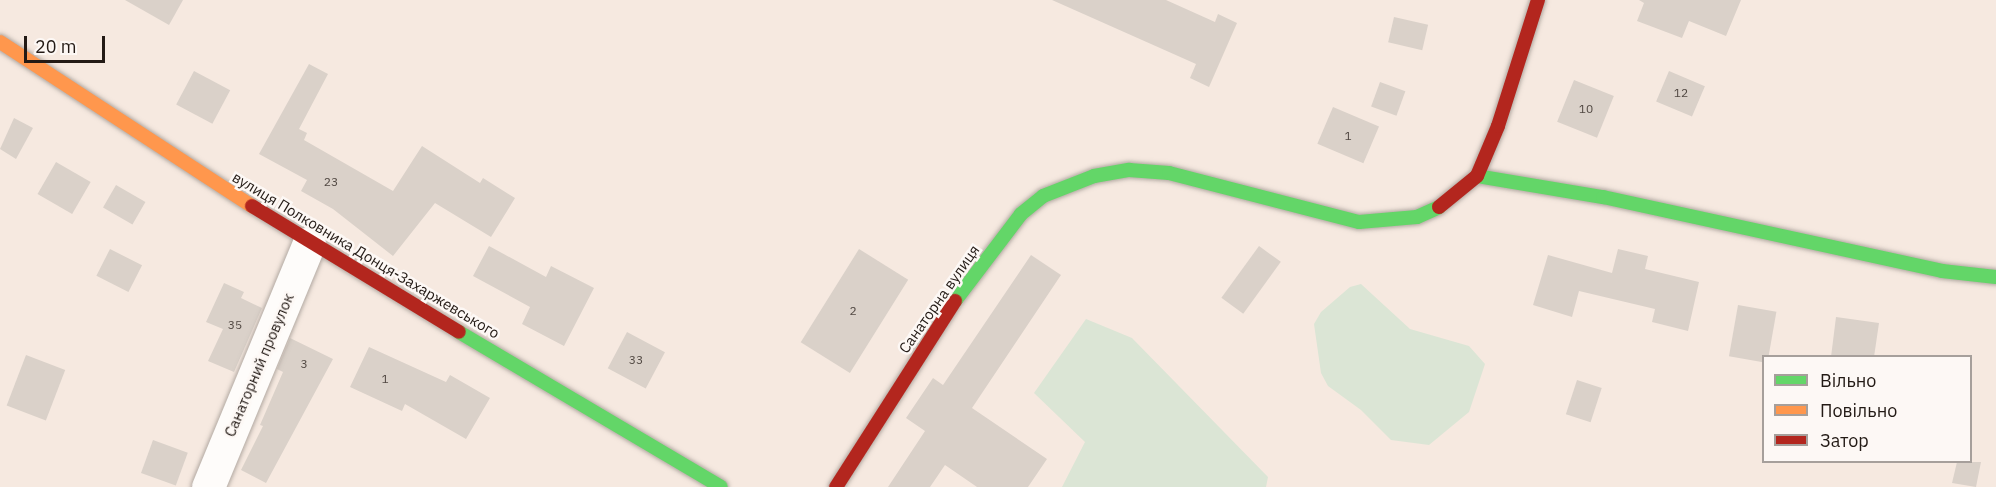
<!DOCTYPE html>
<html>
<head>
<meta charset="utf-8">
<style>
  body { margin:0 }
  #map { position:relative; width:1996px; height:487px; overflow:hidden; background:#f6e9e0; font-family:"IBM Plex Sans",sans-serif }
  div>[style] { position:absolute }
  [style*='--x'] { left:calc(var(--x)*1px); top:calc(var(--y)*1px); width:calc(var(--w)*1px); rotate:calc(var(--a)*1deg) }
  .green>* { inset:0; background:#dbe5d5 }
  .building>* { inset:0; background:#dad1c9; transform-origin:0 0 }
  .roads { filter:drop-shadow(0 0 2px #b2a9a2) drop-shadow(0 0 2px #b2a9a2) }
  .street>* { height:33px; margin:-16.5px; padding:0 16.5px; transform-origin:16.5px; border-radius:16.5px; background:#fefcfa }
  .fast>* { height:14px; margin:-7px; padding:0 7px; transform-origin:7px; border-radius:7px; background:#63d668 }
  .slow>* { height:14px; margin:-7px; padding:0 7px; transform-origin:7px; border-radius:7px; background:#ff974d }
  .jam>* { height:14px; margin:-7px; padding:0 7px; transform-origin:7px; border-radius:7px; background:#b3261e }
  span { translate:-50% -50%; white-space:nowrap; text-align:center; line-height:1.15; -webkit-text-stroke:5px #fdf8f5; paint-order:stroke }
  .number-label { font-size:12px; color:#514842 }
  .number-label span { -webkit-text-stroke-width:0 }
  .street-label { font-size:15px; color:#231a15 }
  .legend { position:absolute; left:1762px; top:355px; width:210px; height:108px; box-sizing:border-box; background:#fdf8f5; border:2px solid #a69f9b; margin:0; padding:8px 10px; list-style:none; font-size:18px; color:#231a15 }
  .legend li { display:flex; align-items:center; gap:12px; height:30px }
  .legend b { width:30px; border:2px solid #a69f9b }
  .scale { position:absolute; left:24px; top:36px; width:81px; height:27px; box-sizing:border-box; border:3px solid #231a15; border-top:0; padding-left:8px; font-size:18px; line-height:21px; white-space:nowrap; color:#231a15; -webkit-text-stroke:4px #fdf8f5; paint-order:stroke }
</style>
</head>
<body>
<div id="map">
  <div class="green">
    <i style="clip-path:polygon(1361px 284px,1410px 329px,1469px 346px,1485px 364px,1469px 412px,1429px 445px,1391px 440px,1361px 410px,1328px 386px,1321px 373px,1314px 324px,1321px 312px,1350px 287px)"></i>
    <i style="clip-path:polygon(1086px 319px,1132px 338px,1268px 477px,1266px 487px,1062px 487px,1085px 442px,1034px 393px)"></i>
  </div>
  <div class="building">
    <i style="clip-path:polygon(125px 0,183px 0,169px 25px)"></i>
    <i style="clip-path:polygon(1052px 0,1166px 0,1215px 22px,1218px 14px,1237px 23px,1209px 87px,1190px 78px,1196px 64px)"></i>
    <i style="clip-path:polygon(1639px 0,1741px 0,1726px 36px,1689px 21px,1682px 38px,1637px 21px,1644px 3px)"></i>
    <i style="left:1394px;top:17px;width:35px;height:26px;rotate:13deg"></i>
    <i style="clip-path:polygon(309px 64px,328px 74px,299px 129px,307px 133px,304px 140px,393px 191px,422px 146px,480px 183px,483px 178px,515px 198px,491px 237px,435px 203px,393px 256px,333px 209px,301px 191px,307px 180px,259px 154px)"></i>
    <i style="left:194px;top:71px;width:41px;height:38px;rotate:28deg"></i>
    <i style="left:1669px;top:71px;width:39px;height:33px;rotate:23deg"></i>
    <i style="left:1574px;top:80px;width:43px;height:45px;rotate:22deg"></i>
    <i style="left:1380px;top:82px;width:27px;height:26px;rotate:20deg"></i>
    <i style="left:1333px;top:107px;width:50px;height:40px;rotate:23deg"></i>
    <i style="clip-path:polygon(14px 118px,33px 128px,16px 159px,0 149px)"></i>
    <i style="left:56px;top:162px;width:40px;height:37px;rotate:30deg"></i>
    <i style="left:116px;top:185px;width:34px;height:26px;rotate:30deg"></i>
    <i style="clip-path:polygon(489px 246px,546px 277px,551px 266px,594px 288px,564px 346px,522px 324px,530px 307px,473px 276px)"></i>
    <i style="left:1259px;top:246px;width:27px;height:64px;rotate:36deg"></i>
    <i style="left:110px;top:249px;width:36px;height:30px;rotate:27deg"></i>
    <i style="left:859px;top:249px;width:58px;height:110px;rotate:32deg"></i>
    <i style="clip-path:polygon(1618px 249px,1648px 256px,1645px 269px,1699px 282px,1688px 331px,1652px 322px,1655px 309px,1579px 291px,1572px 317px,1533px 305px,1548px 255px,1612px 273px)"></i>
    <i style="clip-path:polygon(1031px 255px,1061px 275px,972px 408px,1047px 459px,1028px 487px,977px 487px,945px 465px,930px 487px,888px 487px,925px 431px,906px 418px,933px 378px,943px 385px)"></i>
    <i style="clip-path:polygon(224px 283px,244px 292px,241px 298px,262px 308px,234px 372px,208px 361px,223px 329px,206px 322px)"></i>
    <i style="left:1738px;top:305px;width:39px;height:52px;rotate:10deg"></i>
    <i style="clip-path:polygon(1836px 317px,1879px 323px,1874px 357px,1831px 357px)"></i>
    <i style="left:627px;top:332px;width:43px;height:41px;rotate:28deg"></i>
    <i style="clip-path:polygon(290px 338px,333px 359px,266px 483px,241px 470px,263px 426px,260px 425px,283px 372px,277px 369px)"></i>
    <i style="clip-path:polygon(369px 347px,446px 382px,450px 375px,490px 398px,466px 439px,405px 404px,402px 411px,350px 387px)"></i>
    <i style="left:26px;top:355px;width:42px;height:54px;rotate:21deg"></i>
    <i style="left:1577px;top:380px;width:26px;height:36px;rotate:18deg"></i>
    <i style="left:153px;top:440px;width:37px;height:35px;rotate:20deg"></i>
    <i style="clip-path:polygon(1957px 462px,1981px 462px,1976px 487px,1952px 483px)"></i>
  </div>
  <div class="roads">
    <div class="street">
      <i style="--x:208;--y:487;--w:264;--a:-67.5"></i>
    </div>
    <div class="fast">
      <i style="--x:1477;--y:176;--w:128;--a:9.5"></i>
      <i style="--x:1603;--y:197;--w:347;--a:12.3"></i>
      <i style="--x:1942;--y:271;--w:54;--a:6.3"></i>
      <i style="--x:955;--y:301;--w:109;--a:-52.8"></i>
      <i style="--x:1021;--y:214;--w:28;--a:-39"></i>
      <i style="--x:1043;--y:196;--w:55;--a:-21.4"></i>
      <i style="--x:1094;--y:176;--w:36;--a:-10"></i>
      <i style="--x:1129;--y:170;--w:40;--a:4.3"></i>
      <i style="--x:1169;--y:173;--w:196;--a:14.5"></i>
      <i style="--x:1359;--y:222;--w:58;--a:-4.9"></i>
      <i style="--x:1417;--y:217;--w:24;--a:-24"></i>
      <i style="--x:459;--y:332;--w:304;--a:30.6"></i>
    </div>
    <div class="slow">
      <i style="--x:0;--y:42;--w:301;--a:33.1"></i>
    </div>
    <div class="jam">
      <i style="--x:252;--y:206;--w:242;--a:31.3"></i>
      <i style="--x:1439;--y:207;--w:49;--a:-39.2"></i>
      <i style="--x:1477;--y:176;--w:54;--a:-67.2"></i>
      <i style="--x:1498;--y:126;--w:132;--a:-72.4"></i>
      <i style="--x:836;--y:487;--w:221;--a:-57.4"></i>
    </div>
  </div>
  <div class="number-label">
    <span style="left:1681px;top:93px">12</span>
    <span style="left:1586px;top:109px">10</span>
    <span style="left:1348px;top:136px">1</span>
    <span style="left:331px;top:182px">23</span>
    <span style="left:853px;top:311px">2</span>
    <span style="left:235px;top:325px">35</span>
    <span style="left:636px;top:360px">33</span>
    <span style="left:304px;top:364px">3</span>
    <span style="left:385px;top:379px">1</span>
  </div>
  <div class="street-label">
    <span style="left:366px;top:255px;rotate:31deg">вулиця Полковника Донця-Захаржевського</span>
    <span style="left:939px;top:299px;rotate:-55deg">Санаторна вулиця</span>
    <span style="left:259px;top:365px;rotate:-67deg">Санаторний провулок</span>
  </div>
  <ul class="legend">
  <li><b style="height:8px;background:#63d668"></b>Вільно</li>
  <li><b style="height:8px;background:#ff974d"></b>Повільно</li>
  <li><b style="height:8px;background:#b3261e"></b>Затор</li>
  </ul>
  <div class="scale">20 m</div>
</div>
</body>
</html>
